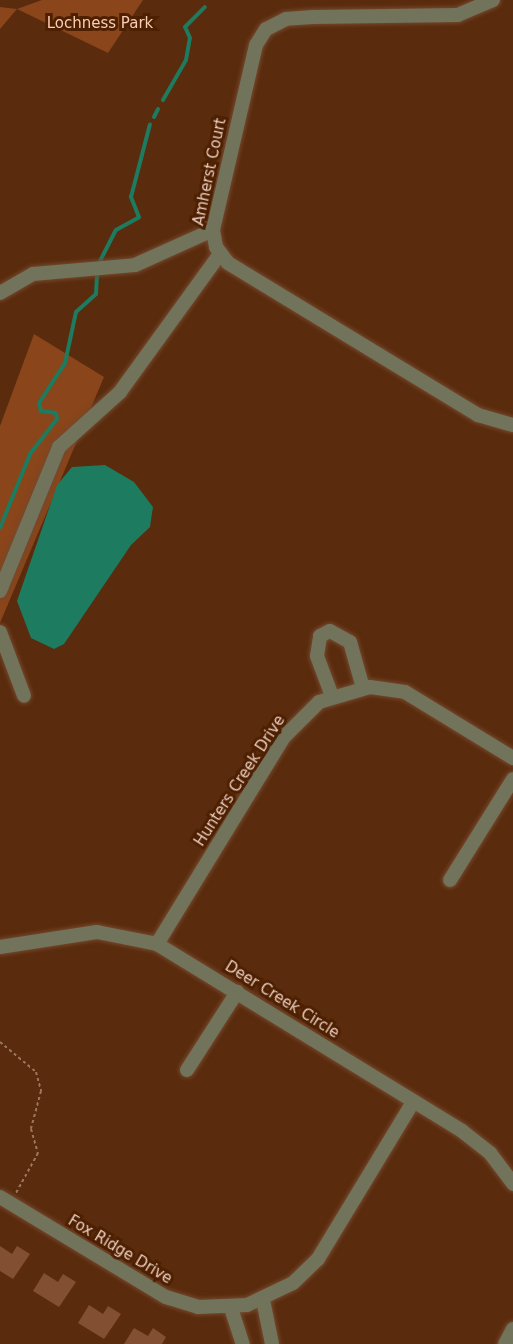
<!DOCTYPE html>
<html>
<head>
<meta charset="utf-8">
<style>
  body { margin:0 }
  #map { position:relative; width:513px; height:1344px; overflow:hidden; background:#5a2b0d; font-family:"DejaVu Sans",sans-serif }
  div>[style] { position:absolute }
  [style*='--x'] { left:calc(var(--x)*1px); top:calc(var(--y)*1px); width:calc(var(--w)*1px); rotate:calc(var(--a)*1deg) }
  .green>* { inset:0; background:#8a451a }
  .water>* { inset:0; background:#1d7b60 }
  .stream>* { height:4px; margin:-2px; padding:0 2px; transform-origin:2px; border-radius:2px; background:#1d7b60 }
  .building>* { inset:0; background:#824f33 }
  .path>* { height:2px; margin-top:-1px; transform-origin:0; background:repeating-linear-gradient(90deg,#9d765f 0 3px,transparent 0 6px) }
  .roads { filter:drop-shadow(0 0 2px #74482d) drop-shadow(0 0 2px #74482d) }
  .minor>* { height:14px; margin:-7px; padding:0 7px; transform-origin:7px; border-radius:7px; background:#72735b }
  span { translate:-50% -50%; white-space:nowrap; text-align:center; line-height:1.15; -webkit-text-stroke:6px #4e2002; paint-order:stroke }
  .park-label { font-size:15px; color:#facdb6 }
  .street-label { font-size:15px; color:#eccebf }
</style>
</head>
<body>
<div id="map">
  <div class="green">
    <i style="clip-path:polygon(42px 0,143px 0,108px 53px,17px 9px,0 29px,0 7px,17px 9px)"></i>
    <i style="clip-path:polygon(34px 334px,104px 377px,0 623px,0 426px)"></i>
  </div>
  <div class="water">
    <i style="clip-path:polygon(105px 465px,134px 482px,153px 507px,150px 527px,131px 545px,64px 644px,54px 649px,31px 638px,17px 601px,57px 485px,72px 467px)"></i>
  </div>
  <div class="stream">
    <i style="--x:163;--y:100;--w:46;--a:-60.1"></i>
    <i style="--x:186;--y:60;--w:22;--a:-80"></i>
    <i style="--x:190;--y:38;--w:12;--a:-114"></i>
    <i style="--x:185;--y:27;--w:28;--a:-45"></i>
    <i style="--x:154;--y:117;--w:9;--a:-63"></i>
    <i style="--x:98;--y:265;--w:39;--a:-63"></i>
    <i style="--x:116;--y:230;--w:26;--a:-29"></i>
    <i style="--x:139;--y:217;--w:22;--a:-112"></i>
    <i style="--x:131;--y:197;--w:75;--a:-75.4"></i>
    <i style="--x:0;--y:528;--w:80;--a:-67.9"></i>
    <i style="--x:30;--y:454;--w:44;--a:-52.4"></i>
    <i style="--x:57;--y:419;--w:6;--a:-99"></i>
    <i style="--x:56;--y:413;--w:15;--a:-172"></i>
    <i style="--x:41;--y:411;--w:8;--a:-104"></i>
    <i style="--x:39;--y:403;--w:48;--a:-57"></i>
    <i style="--x:65;--y:363;--w:52;--a:-77.8"></i>
    <i style="--x:76;--y:312;--w:27;--a:-42"></i>
    <i style="--x:96;--y:294;--w:19;--a:-87"></i>
  </div>
  <div class="building">
    <i style="clip-path:polygon(0 1246px,12px 1254px,17px 1246px,30px 1254px,13px 1279px,0 1271px)"></i>
    <i style="clip-path:polygon(44px 1273px,58px 1282px,63px 1274px,76px 1282px,59px 1307px,33px 1291px)"></i>
    <i style="clip-path:polygon(89px 1305px,103px 1314px,108px 1306px,121px 1314px,104px 1339px,78px 1323px)"></i>
    <i style="clip-path:polygon(134px 1328px,148px 1336px,153px 1328px,166px 1337px,162px 1344px,124px 1344px)"></i>
  </div>
  <div class="path">
    <i style="--x:0;--y:1042;--w:47;--a:39.8"></i>
    <i style="--x:36;--y:1072;--w:20;--a:75"></i>
    <i style="--x:41;--y:1091;--w:39;--a:105"></i>
    <i style="--x:31;--y:1129;--w:25;--a:74"></i>
    <i style="--x:38;--y:1153;--w:46;--a:118.8"></i>
  </div>
  <div class="roads">
    <div class="minor">
      <i style="--x:493;--y:0;--w:38;--a:157"></i>
      <i style="--x:458;--y:15;--w:145;--a:179.2"></i>
      <i style="--x:313;--y:17;--w:27;--a:176"></i>
      <i style="--x:286;--y:19;--w:22;--a:153"></i>
      <i style="--x:266;--y:29;--w:19;--a:122"></i>
      <i style="--x:256;--y:45;--w:190;--a:103.1"></i>
      <i style="--x:213;--y:230;--w:17;--a:80"></i>
      <i style="--x:216;--y:247;--w:20;--a:53"></i>
      <i style="--x:228;--y:263;--w:293;--a:31.3"></i>
      <i style="--x:478;--y:415;--w:36;--a:16"></i>
      <i style="--x:0;--y:293;--w:38;--a:-30"></i>
      <i style="--x:33;--y:274;--w:102;--a:-5"></i>
      <i style="--x:135;--y:265;--w:85;--a:-24.2"></i>
      <i style="--x:0;--y:591;--w:156;--a:-67.7"></i>
      <i style="--x:59;--y:447;--w:82;--a:-42"></i>
      <i style="--x:120;--y:392;--w:170;--a:-54.1"></i>
      <i style="--x:0;--y:632;--w:68;--a:69.4"></i>
      <i style="--x:332;--y:696;--w:43;--a:-110.6"></i>
      <i style="--x:317;--y:656;--w:20;--a:-81"></i>
      <i style="--x:320;--y:636;--w:11;--a:-27"></i>
      <i style="--x:330;--y:631;--w:23;--a:29"></i>
      <i style="--x:350;--y:642;--w:48;--a:74.2"></i>
      <i style="--x:450;--y:880;--w:119;--a:-58"></i>
      <i style="--x:157;--y:944;--w:241;--a:-58.5"></i>
      <i style="--x:283;--y:738;--w:51;--a:-45"></i>
      <i style="--x:319;--y:702;--w:53;--a:-16.4"></i>
      <i style="--x:370;--y:687;--w:35;--a:8"></i>
      <i style="--x:405;--y:692;--w:127;--a:31.4"></i>
      <i style="--x:0;--y:947;--w:98;--a:-8.8"></i>
      <i style="--x:97;--y:932;--w:61;--a:11.3"></i>
      <i style="--x:157;--y:944;--w:358;--a:31.5"></i>
      <i style="--x:462;--y:1131;--w:36;--a:38"></i>
      <i style="--x:490;--y:1153;--w:39;--a:53"></i>
      <i style="--x:187;--y:1070;--w:93;--a:-57.3"></i>
      <i style="--x:0;--y:1197;--w:194;--a:31.1"></i>
      <i style="--x:166;--y:1297;--w:34;--a:17"></i>
      <i style="--x:198;--y:1307;--w:49;--a:-2.3"></i>
      <i style="--x:247;--y:1305;--w:51;--a:-25.6"></i>
      <i style="--x:293;--y:1283;--w:35;--a:-44"></i>
      <i style="--x:318;--y:1259;--w:184;--a:-58.8"></i>
      <i style="--x:263;--y:1300;--w:45;--a:78.4"></i>
      <i style="--x:231;--y:1308;--w:38;--a:72"></i>
      <i style="--x:505;--y:1344;--w:17;--a:-62"></i>
    </div>
  </div>
  <div class="park-label">
    <span style="left:100px;top:24px">Lochness Park</span>
  </div>
  <div class="street-label">
    <span style="left:210px;top:172px;rotate:-78deg">Amherst Court</span>
    <span style="left:240px;top:781px;rotate:-57deg">Hunters Creek Drive</span>
    <span style="left:282px;top:1000px;rotate:32deg">Deer Creek Circle</span>
    <span style="left:120px;top:1250px;rotate:31deg">Fox Ridge Drive</span>
  </div>
</div>
</body>
</html>
